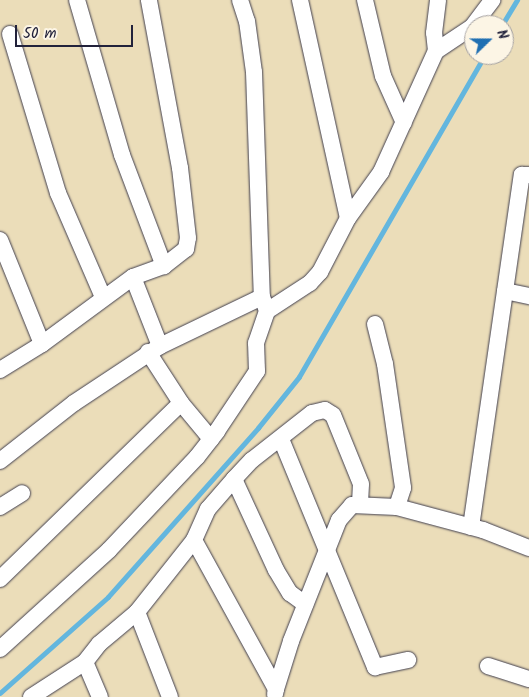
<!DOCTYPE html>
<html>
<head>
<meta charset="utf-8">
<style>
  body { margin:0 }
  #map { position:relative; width:529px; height:697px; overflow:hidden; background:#ebddb9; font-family:Kalam,sans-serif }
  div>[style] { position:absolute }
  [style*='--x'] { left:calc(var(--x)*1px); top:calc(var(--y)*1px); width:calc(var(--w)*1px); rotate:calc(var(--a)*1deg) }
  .stream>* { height:4.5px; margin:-2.25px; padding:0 2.25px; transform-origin:2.25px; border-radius:2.25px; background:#63b6de }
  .roads { filter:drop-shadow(0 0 1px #403e4e) drop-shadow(0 0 1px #403e4e) }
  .street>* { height:16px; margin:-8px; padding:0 8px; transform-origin:8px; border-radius:8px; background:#fff }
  span { translate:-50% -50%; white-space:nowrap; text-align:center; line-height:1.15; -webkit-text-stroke:4px #fcf5e5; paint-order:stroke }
  .north { position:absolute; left:464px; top:15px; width:50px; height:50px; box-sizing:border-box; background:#fcf5e5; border:1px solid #a5a1a1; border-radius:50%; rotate:68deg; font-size:14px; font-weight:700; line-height:20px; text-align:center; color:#22223b }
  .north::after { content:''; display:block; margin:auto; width:18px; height:22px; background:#1f6fb2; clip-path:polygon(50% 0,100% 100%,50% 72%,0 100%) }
  .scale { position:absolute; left:15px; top:25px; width:118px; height:22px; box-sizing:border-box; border:2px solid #22223b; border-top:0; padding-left:6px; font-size:15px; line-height:18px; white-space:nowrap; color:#22223b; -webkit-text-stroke:4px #fcf5e5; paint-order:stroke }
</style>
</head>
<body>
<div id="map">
  <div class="stream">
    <i style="--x:502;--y:25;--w:29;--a:-59"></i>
    <i style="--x:0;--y:693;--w:144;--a:-41.6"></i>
    <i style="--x:108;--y:597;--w:226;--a:-48.4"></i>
    <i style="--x:258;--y:428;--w:65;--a:-51.2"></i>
    <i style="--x:299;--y:377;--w:372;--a:-60"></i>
  </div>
  <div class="roads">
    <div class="street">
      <i style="--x:77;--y:0;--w:161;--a:73.8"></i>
      <i style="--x:122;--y:155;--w:119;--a:69.3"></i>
      <i style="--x:240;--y:0;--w:22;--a:72"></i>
      <i style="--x:247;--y:21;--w:51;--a:82.2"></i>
      <i style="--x:254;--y:72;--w:225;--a:88"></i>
      <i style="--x:262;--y:297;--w:15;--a:70"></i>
      <i style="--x:300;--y:0;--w:223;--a:77.6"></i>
      <i style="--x:365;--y:0;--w:78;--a:76.7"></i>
      <i style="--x:383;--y:76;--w:51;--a:65.9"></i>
      <i style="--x:10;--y:34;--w:166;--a:73.2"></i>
      <i style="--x:58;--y:193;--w:113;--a:66.6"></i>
      <i style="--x:436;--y:51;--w:18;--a:-96"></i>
      <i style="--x:434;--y:33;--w:33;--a:-83"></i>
      <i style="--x:0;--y:240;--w:112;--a:68"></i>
      <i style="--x:505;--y:291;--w:25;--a:12"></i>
      <i style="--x:375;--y:324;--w:41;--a:76"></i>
      <i style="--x:385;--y:364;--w:125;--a:81.7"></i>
      <i style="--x:403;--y:488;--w:20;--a:108"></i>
      <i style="--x:160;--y:346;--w:113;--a:-25.7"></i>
      <i style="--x:148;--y:352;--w:61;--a:57.1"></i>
      <i style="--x:0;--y:370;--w:49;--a:-31.8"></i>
      <i style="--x:42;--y:344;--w:113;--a:-36.4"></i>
      <i style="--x:281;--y:439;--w:247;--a:67.6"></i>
      <i style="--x:375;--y:667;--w:34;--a:-12"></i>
      <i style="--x:0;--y:461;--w:94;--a:-38.1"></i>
      <i style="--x:74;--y:403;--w:103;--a:-33.5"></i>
      <i style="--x:160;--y:346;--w:74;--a:-111.4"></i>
      <i style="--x:133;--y:277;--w:33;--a:-20"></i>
      <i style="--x:164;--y:266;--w:28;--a:-38"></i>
      <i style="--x:186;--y:249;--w:11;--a:-80"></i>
      <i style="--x:188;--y:238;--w:70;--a:-96.5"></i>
      <i style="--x:180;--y:168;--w:171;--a:-100.5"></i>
      <i style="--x:234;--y:479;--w:100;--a:65.2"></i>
      <i style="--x:276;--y:570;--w:27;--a:59"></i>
      <i style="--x:290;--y:593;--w:19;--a:36"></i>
      <i style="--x:0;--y:507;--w:26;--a:-32"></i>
      <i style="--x:471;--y:527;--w:356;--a:-81.8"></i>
      <i style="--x:522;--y:175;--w:7;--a:0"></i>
      <i style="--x:194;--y:540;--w:170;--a:61.2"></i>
      <i style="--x:276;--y:689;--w:5;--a:101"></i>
      <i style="--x:0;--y:579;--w:252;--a:-44.2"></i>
      <i style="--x:181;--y:403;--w:47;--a:50.2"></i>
      <i style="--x:137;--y:612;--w:91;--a:68.8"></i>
      <i style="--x:0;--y:649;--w:147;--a:-42.2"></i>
      <i style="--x:109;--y:550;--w:128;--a:-46.6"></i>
      <i style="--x:197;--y:457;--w:33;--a:-52"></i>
      <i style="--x:217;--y:431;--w:72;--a:-56.3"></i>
      <i style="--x:257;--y:371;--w:28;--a:-92"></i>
      <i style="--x:256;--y:343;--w:34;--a:-71"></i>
      <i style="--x:267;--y:311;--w:51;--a:-33.1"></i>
      <i style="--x:310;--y:283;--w:15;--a:-48"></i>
      <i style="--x:320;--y:272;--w:61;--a:-62.6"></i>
      <i style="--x:348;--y:218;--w:57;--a:-54.3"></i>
      <i style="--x:381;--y:172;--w:133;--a:-65.6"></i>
      <i style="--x:436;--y:51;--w:43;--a:-33.7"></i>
      <i style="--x:472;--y:27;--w:34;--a:-53"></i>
      <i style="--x:85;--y:662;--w:38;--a:67"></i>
      <i style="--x:488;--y:666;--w:43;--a:17.6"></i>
      <i style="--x:276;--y:689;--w:50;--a:-72.6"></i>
      <i style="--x:291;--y:641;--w:130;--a:-68.4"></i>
      <i style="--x:339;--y:520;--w:20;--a:-49"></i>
      <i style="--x:352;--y:505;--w:45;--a:2.5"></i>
      <i style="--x:397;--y:507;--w:89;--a:15"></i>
      <i style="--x:483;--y:530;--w:49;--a:21.4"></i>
      <i style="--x:31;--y:697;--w:64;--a:-32.9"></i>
      <i style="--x:85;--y:662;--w:23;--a:-52"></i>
      <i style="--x:99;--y:644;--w:50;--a:-40.1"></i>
      <i style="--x:137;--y:612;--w:92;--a:-51.6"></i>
      <i style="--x:194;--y:540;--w:34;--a:-66"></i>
      <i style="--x:208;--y:509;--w:40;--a:-49"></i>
      <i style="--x:234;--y:479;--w:26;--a:-47"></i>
      <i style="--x:252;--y:460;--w:76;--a:-38.1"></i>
      <i style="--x:312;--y:413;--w:13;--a:-13"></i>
      <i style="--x:325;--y:410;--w:9;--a:32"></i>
      <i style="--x:333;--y:415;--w:74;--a:67.9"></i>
      <i style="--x:361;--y:484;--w:19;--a:93"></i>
    </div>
  </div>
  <div class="north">N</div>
  <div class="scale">50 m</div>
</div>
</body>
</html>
